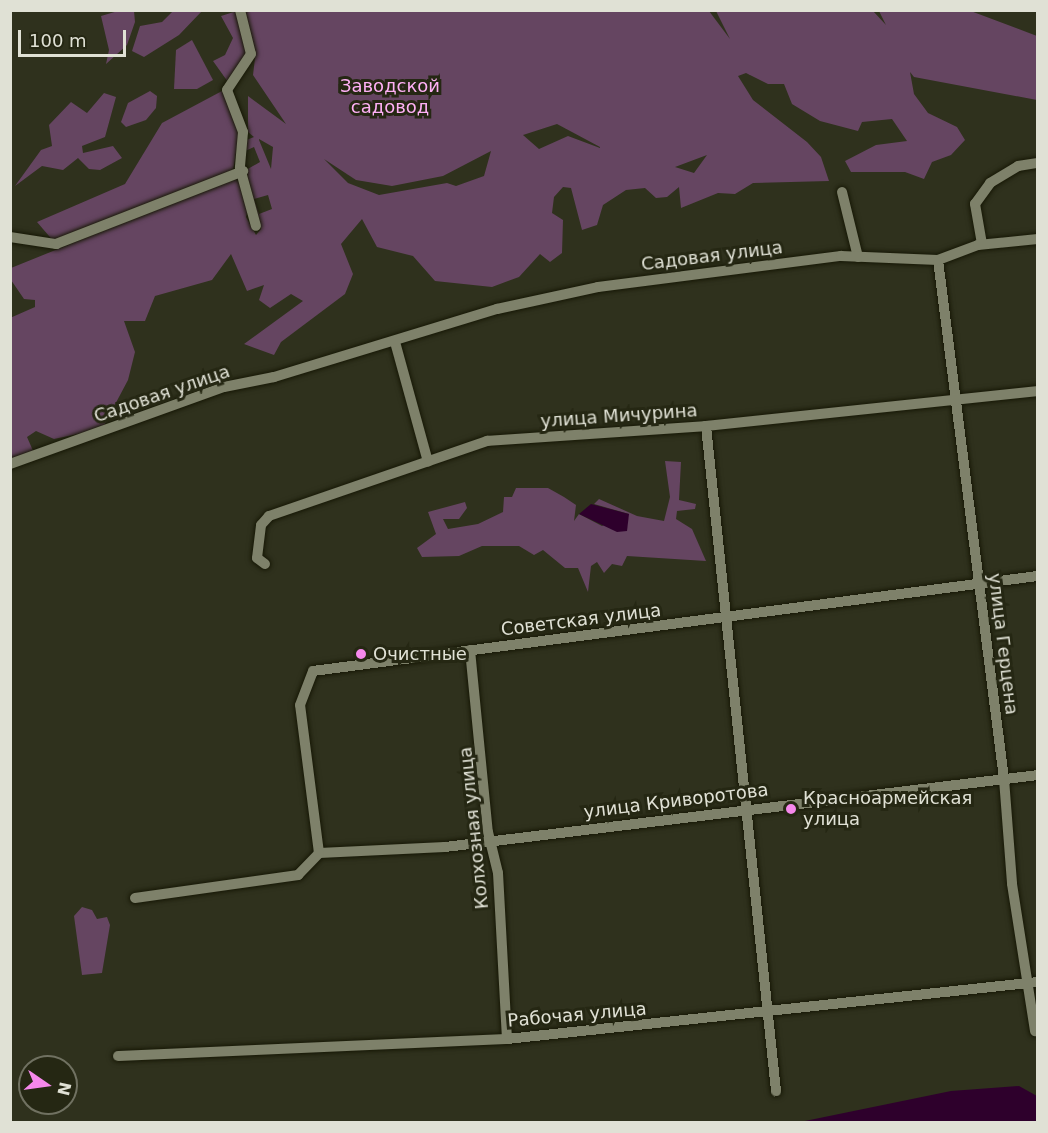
<!DOCTYPE html>
<html>
<head>
<meta charset="utf-8">
<style>
  body { margin:0 }
  #map { position:relative; width:1048px; height:1133px; overflow:hidden; background:#2f311d; font-family:"DejaVu Sans",sans-serif }
  div>[style] { position:absolute }
  [style*='--x'] { left:calc(var(--x)*1px); top:calc(var(--y)*1px); width:calc(var(--w)*1px); rotate:calc(var(--a)*1deg) }
  .green>* { inset:0; background:#654561 }
  .water>* { inset:0; background:#2e002c }
  .roads { filter:drop-shadow(0 0 2px #171806) drop-shadow(0 0 2px #171806) }
  .minor>* { height:10px; margin:-5px; padding:0 5px; transform-origin:5px; border-radius:5px; background:#7e816a }
  .dots>* { width:16px; height:16px; translate:-50% -50%; box-sizing:border-box; border:3px solid #252713; border-radius:50% }
  span { translate:-50% -50%; white-space:nowrap; text-align:center; line-height:1.15; -webkit-text-stroke:6px #252713; paint-order:stroke }
  .park-label { font-size:18px; color:#feb0f5 }
  .street-label { font-size:18px; color:#e0e1d5 }
  .poi-label { font-size:18px; color:#e0e1d5 }
  .left { translate:0 -50%; text-align:left }
  .frame { position:absolute; inset:0; border:12px solid #e0e1d5; pointer-events:none }
  .north { position:absolute; left:18px; top:1055px; width:60px; height:60px; box-sizing:border-box; background:#252713; border:2px solid #707161; border-radius:50%; rotate:103deg; font-size:16px; font-weight:700; line-height:24px; text-align:center; color:#e0e1d5 }
  .north::after { content:''; display:block; margin:auto; width:21px; height:27px; background:#f688ec; clip-path:polygon(50% 0,100% 100%,50% 72%,0 100%) }
  .scale { position:absolute; left:18px; top:30px; width:108px; height:27px; box-sizing:border-box; border:3px solid #e0e1d5; border-top:0; padding-left:8px; font-size:18px; line-height:21px; white-space:nowrap; color:#e0e1d5; -webkit-text-stroke:4px #252713; paint-order:stroke }
</style>
</head>
<body>
<div id="map">
  <div class="green">
    <i style="clip-path:polygon(evenodd,968px 10px,1037px 36px,1037px 100px,914px 77px,910px 72px,914px 94px,928px 113px,957px 127px,965px 140px,951px 155px,932px 162px,924px 179px,905px 172px,851px 172px,845px 161px,876px 145px,907px 141px,892px 119px,862px 122px,858px 131px,820px 121px,792px 104px,784px 84px,768px 84px,746px 73px,738px 76px,753px 100px,807px 142px,821px 157px,829px 181px,753px 183px,735px 194px,718px 193px,681px 208px,679px 187px,667px 197px,656px 198px,645px 188px,626px 190px,603px 205px,597px 225px,582px 230px,571px 188px,563px 187px,554px 197px,552px 213px,563px 220px,562px 253px,550px 262px,540px 254px,519px 277px,492px 287px,435px 281px,413px 256px,377px 247px,362px 219px,341px 244px,353px 274px,345px 294px,281px 342px,274px 355px,244px 344px,303px 301px,291px 294px,270px 308px,259px 300px,264px 285px,247px 291px,231px 254px,212px 280px,155px 296px,145px 321px,124px 321px,135px 352px,128px 380px,102px 429px,54px 439px,36px 431px,27px 437px,34px 453px,11px 459px,10px 318px,35px 307px,35px 300px,24px 299px,11px 280px,11px 268px,241px 175px,249px 204px,246px 217px,256px 235px,261px 229px,246px 170px,260px 162px,254px 147px,241px 153px,244px 141px,254px 137px,248px 132px,248px 96px,286px 124px,253px 75px,255px 58px,244px 11px,709px 11px,730px 39px,716px 11px,873px 11px,886px 25px,879px 11px,968px 10px,557px 124px,600px 147px,600px 148px,568px 136px,539px 149px,523px 135px,557px 124px,968px 10px,259px 139px,273px 147px,271px 169px,259px 140px,259px 139px,968px 10px,491px 151px,484px 176px,456px 186px,447px 183px,379px 195px,348px 183px,324px 159px,356px 180px,392px 186px,443px 176px,491px 151px,968px 10px,707px 155px,694px 173px,675px 167px,707px 155px,968px 10px,268px 195px,272px 209px,259px 214px,254px 199px,268px 195px)"></i>
    <i style="clip-path:polygon(118px 11px,134px 11px,135px 22px,127px 45px,106px 64px,109px 50px,101px 16px)"></i>
    <i style="clip-path:polygon(173px 11px,202px 11px,179px 35px,144px 57px,132px 51px,140px 26px,162px 22px)"></i>
    <i style="clip-path:polygon(237px 11px,248px 53px,228px 82px,213px 61px,225px 55px,233px 38px,221px 16px)"></i>
    <i style="clip-path:polygon(192px 40px,213px 80px,197px 89px,174px 89px,176px 50px)"></i>
    <i style="clip-path:polygon(150px 91px,157px 96px,156px 108px,146px 120px,126px 127px,121px 122px,128px 103px)"></i>
    <i style="clip-path:polygon(222px 91px,240px 128px,233px 171px,55px 243px,37px 222px,125px 184px,162px 123px)"></i>
    <i style="clip-path:polygon(104px 93px,116px 97px,105px 137px,82px 146px,83px 153px,113px 146px,122px 158px,100px 170px,89px 169px,78px 158px,63px 170px,42px 166px,15px 186px,41px 150px,52px 146px,49px 125px,71px 102px,87px 113px)"></i>
    <i style="clip-path:polygon(665px 461px,681px 462px,679px 500px,696px 504px,695px 509px,677px 511px,676px 519px,692px 529px,706px 561px,627px 556px,622px 566px,612px 564px,604px 573px,597px 562px,591px 566px,588px 592px,578px 568px,565px 568px,543px 550px,534px 555px,519px 546px,482px 546px,459px 556px,422px 557px,417px 548px,436px 534px,428px 512px,465px 502px,467px 508px,459px 519px,443px 519px,448px 529px,478px 524px,503px 512px,504px 497px,512px 497px,516px 488px,548px 488px,564px 497px,576px 505px,574px 521px,579px 514px,602px 526px,629px 514px,594px 504px,599px 499px,637px 516px,664px 521px,670px 497px)"></i>
    <i style="clip-path:polygon(82px 907px,92px 910px,97px 919px,107px 917px,110px 925px,102px 973px,82px 975px,74px 916px)"></i>
  </div>
  <div class="water">
    <i style="clip-path:polygon(591px 504px,629px 514px,627px 531px,617px 532px,579px 514px)"></i>
    <i style="clip-path:polygon(1019px 1086px,1037px 1096px,1037px 1122px,800px 1122px,951px 1091px)"></i>
  </div>
  <div class="roads">
    <div class="minor">
      <i style="--x:240;--y:10;--w:45;--a:76"></i>
      <i style="--x:251;--y:54;--w:43;--a:123.7"></i>
      <i style="--x:227;--y:90;--w:45;--a:69.1"></i>
      <i style="--x:243;--y:132;--w:36;--a:95"></i>
      <i style="--x:240;--y:168;--w:60;--a:74.6"></i>
      <i style="--x:842;--y:192;--w:67;--a:76.2"></i>
      <i style="--x:10;--y:237;--w:47;--a:8.7"></i>
      <i style="--x:56;--y:244;--w:201;--a:-21.3"></i>
      <i style="--x:982;--y:244;--w:41;--a:-99.9"></i>
      <i style="--x:975;--y:204;--w:26;--a:-54"></i>
      <i style="--x:990;--y:183;--w:33;--a:-31"></i>
      <i style="--x:1018;--y:166;--w:20;--a:-9"></i>
      <i style="--x:938;--y:260;--w:523;--a:82.75"></i>
      <i style="--x:1004;--y:779;--w:105;--a:85.6"></i>
      <i style="--x:1012;--y:884;--w:149;--a:81.1"></i>
      <i style="--x:395;--y:342;--w:124;--a:74.6"></i>
      <i style="--x:706;--y:426;--w:669;--a:83.99"></i>
      <i style="--x:10;--y:464;--w:227;--a:-19.8"></i>
      <i style="--x:224;--y:387;--w:51;--a:-11.3"></i>
      <i style="--x:274;--y:377;--w:233;--a:-17"></i>
      <i style="--x:497;--y:309;--w:103;--a:-12.3"></i>
      <i style="--x:598;--y:287;--w:245;--a:-7.3"></i>
      <i style="--x:841;--y:256;--w:97;--a:2.4"></i>
      <i style="--x:938;--y:260;--w:43;--a:-20.6"></i>
      <i style="--x:978;--y:245;--w:60;--a:-5.7"></i>
      <i style="--x:265;--y:564;--w:10;--a:-143"></i>
      <i style="--x:257;--y:558;--w:33;--a:-83"></i>
      <i style="--x:261;--y:525;--w:12;--a:-48"></i>
      <i style="--x:269;--y:516;--w:231;--a:-19"></i>
      <i style="--x:487;--y:441;--w:220;--a:-3.9"></i>
      <i style="--x:706;--y:426;--w:334;--a:-6"></i>
      <i style="--x:470;--y:650;--w:183;--a:84.4"></i>
      <i style="--x:488;--y:832;--w:42;--a:76.3"></i>
      <i style="--x:498;--y:873;--w:166;--a:86.9"></i>
      <i style="--x:319;--y:853;--w:149;--a:-97.3"></i>
      <i style="--x:300;--y:705;--w:36;--a:-69"></i>
      <i style="--x:313;--y:671;--w:731;--a:-7.47"></i>
      <i style="--x:319;--y:853;--w:126;--a:-2.7"></i>
      <i style="--x:445;--y:847;--w:597;--a:-6.92"></i>
      <i style="--x:135;--y:898;--w:165;--a:-8"></i>
      <i style="--x:298;--y:875;--w:30;--a:-46"></i>
      <i style="--x:118;--y:1056;--w:389;--a:-2.5"></i>
      <i style="--x:507;--y:1039;--w:534;--a:-6.13"></i>
    </div>
  </div>
  <div class="dots">
    <i style="left:361px;top:654px;background:#f688ec"></i>
    <i style="left:791px;top:809px;background:#f688ec"></i>
  </div>
  <div class="park-label">
    <span style="left:390px;top:97px">Заводской<br>садовод</span>
  </div>
  <div class="street-label">
    <span style="left:712px;top:256px;rotate:-7deg">Садовая улица</span>
    <span style="left:162px;top:394px;rotate:-19deg">Садовая улица</span>
    <span style="left:619px;top:416px;rotate:-4deg">улица Мичурина</span>
    <span style="left:581px;top:620px;rotate:-7deg">Советская улица</span>
    <span style="left:1003px;top:644px;rotate:83deg">улица Герцена</span>
    <span style="left:676px;top:801px;rotate:-7deg">улица Криворотова</span>
    <span style="left:474px;top:828px;rotate:-96deg">Колхозная улица</span>
    <span style="left:577px;top:1015px;rotate:-5deg">Рабочая улица</span>
  </div>
  <div class="poi-label">
    <span class="left" style="left:373px;top:654px">Очистные</span>
    <span class="left" style="left:803px;top:809px">Красноармейская<br>улица</span>
  </div>
  <div class="frame"></div>
  <div class="north">N</div>
  <div class="scale">100 m</div>
</div>
</body>
</html>
